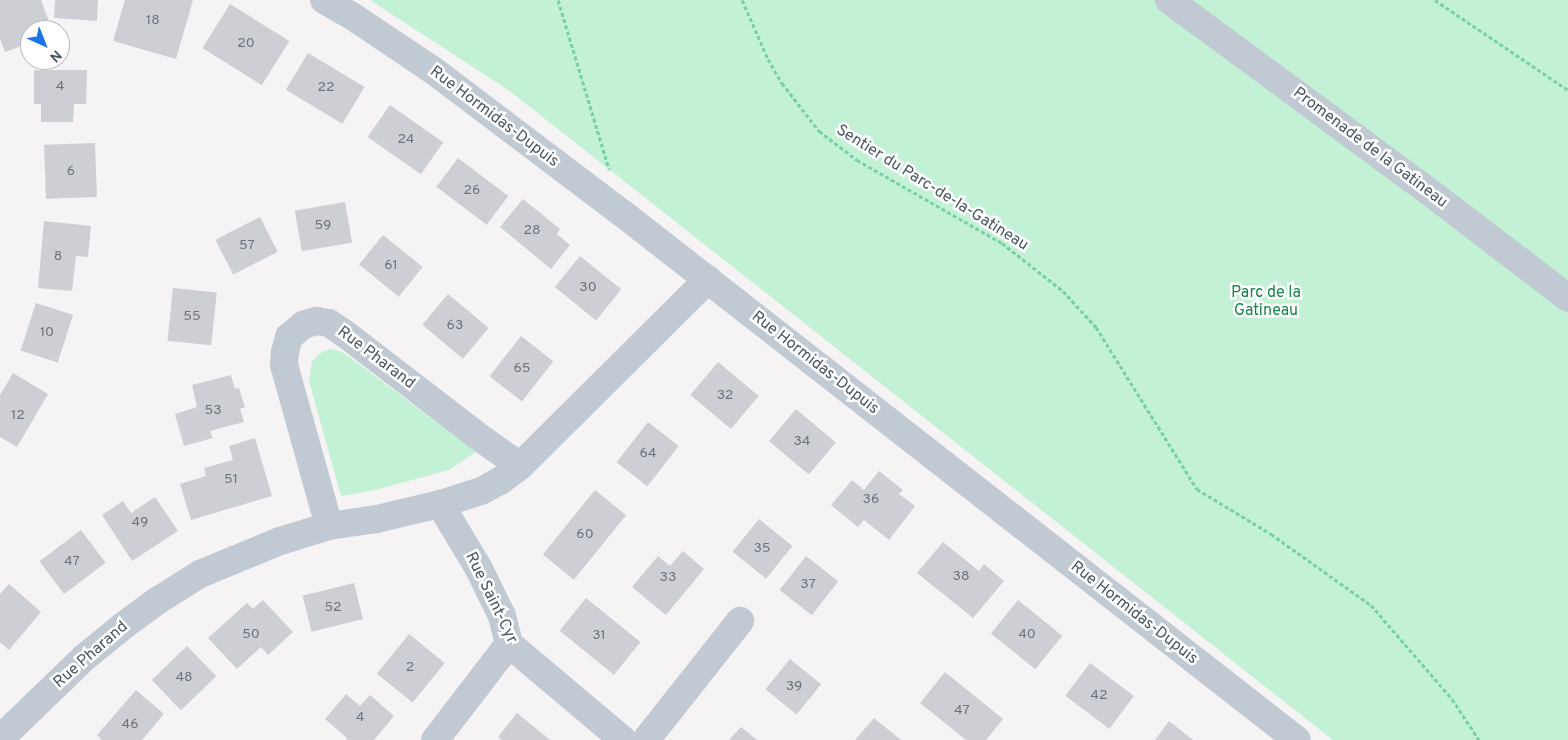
<!DOCTYPE html>
<html>
<head>
<meta charset="utf-8">
<style>
  body { margin:0 }
  #map { position:relative; width:1568px; height:740px; overflow:hidden; background:#f5f3f3; font-family:Overpass,sans-serif }
  div>[style] { position:absolute }
  [style*='--x'] { left:calc(var(--x)*1px); top:calc(var(--y)*1px); width:calc(var(--w)*1px); rotate:calc(var(--a)*1deg) }
  .green>* { inset:0; background:#c3f1d5 }
  .building>* { inset:0; background:#cdcfd5; transform-origin:0 0 }
  .path>* { height:3px; margin-top:-1.5px; transform-origin:0; background:repeating-linear-gradient(90deg,#7ad0a6 0 4px,transparent 0 6.5px) }
  .minor>* { height:28px; margin:-14px; padding:0 14px; transform-origin:14px; border-radius:14px; background:#c1cad2 }
  span { translate:-50% -50%; white-space:nowrap; text-align:center; line-height:1.15; -webkit-text-stroke:5px #fff; paint-order:stroke }
  .number-label { font-size:14px; color:#6b747e }
  .number-label span { -webkit-text-stroke-width:0 }
  .street-label { font-size:16px; color:#4a5661 }
  .park-label { font-size:16px; color:#17864f }
  .north { position:absolute; left:20px; top:20px; width:50px; height:50px; box-sizing:border-box; background:#fff; border:1px solid #b7bbc0; border-radius:50%; rotate:136deg; font-size:14px; font-weight:700; line-height:20px; text-align:center; color:#4a5661 }
  .north::after { content:''; display:block; margin:auto; width:18px; height:22px; background:#1a73e8; clip-path:polygon(50% 0,100% 100%,50% 72%,0 100%) }
</style>
</head>
<body>
<div id="map">
  <div class="green">
    <i style="clip-path:polygon(370px 0,1568px 0,1568px 740px,1333px 740px,511px 92px)"></i>
    <i style="clip-path:polygon(331px 349px,340px 351px,351px 358px,476px 452px,449px 470px,375px 490px,341px 496px,309px 381px,312px 361px,322px 352px)"></i>
  </div>
  <div class="building">
    <i style="clip-path:polygon(0 0,41px 0,52px 30px,30px 30px,30px 43px,5px 52px,0 39px)"></i>
    <i style="clip-path:polygon(55px 0,98px 0,97px 21px,54px 18px)"></i>
    <i style="clip-path:polygon(125px 0,193px 0,176px 59px,113px 41px)"></i>
    <i style="left:230px;top:4px;width:70px;height:52px;rotate:32deg"></i>
    <i style="left:308px;top:53px;width:66px;height:43px;rotate:31deg"></i>
    <i style="clip-path:polygon(34px 70px,87px 70px,86px 104px,74px 104px,73px 122px,41px 122px,41px 104px,34px 104px)"></i>
    <i style="left:390px;top:105px;width:65px;height:39px;rotate:35deg"></i>
    <i style="left:95px;top:143px;width:54px;height:51px;rotate:88deg"></i>
    <i style="left:458px;top:158px;width:63px;height:36px;rotate:37deg"></i>
    <i style="clip-path:polygon(523px 199px,560px 229px,557px 234px,570px 245px,551px 269px,500px 227px)"></i>
    <i style="left:345px;top:202px;width:41px;height:51px;rotate:80deg"></i>
    <i style="left:260px;top:217px;width:39px;height:50px;rotate:63deg"></i>
    <i style="clip-path:polygon(44px 221px,91px 226px,88px 257px,76px 256px,72px 291px,38px 288px)"></i>
    <i style="left:383px;top:235px;width:51px;height:38px;rotate:39deg"></i>
    <i style="left:580px;top:256px;width:53px;height:40px;rotate:39deg"></i>
    <i style="left:173px;top:288px;width:44px;height:53px;rotate:6deg"></i>
    <i style="left:448px;top:294px;width:53px;height:40px;rotate:40deg"></i>
    <i style="left:36px;top:303px;width:39px;height:50px;rotate:18deg"></i>
    <i style="left:521px;top:336px;width:41px;height:51px;rotate:38deg"></i>
    <i style="left:718px;top:362px;width:53px;height:43px;rotate:40deg"></i>
    <i style="clip-path:polygon(13px 373px,48px 394px,17px 447px,0 437px,0 395px)"></i>
    <i style="clip-path:polygon(231px 375px,235px 389px,239px 388px,245px 407px,240px 409px,244px 422px,210px 431px,213px 438px,184px 446px,175px 414px,197px 407px,192px 385px)"></i>
    <i style="left:796px;top:409px;width:52px;height:42px;rotate:40deg"></i>
    <i style="left:648px;top:422px;width:39px;height:51px;rotate:38deg"></i>
    <i style="clip-path:polygon(255px 438px,272px 496px,191px 520px,180px 484px,206px 476px,204px 468px,233px 460px,229px 446px)"></i>
    <i style="clip-path:polygon(879px 471px,903px 490px,899px 494px,915px 506px,889px 540px,864px 520px,858px 527px,831px 505px,852px 480px,864px 490px)"></i>
    <i style="left:595px;top:490px;width:40px;height:83px;rotate:39deg"></i>
    <i style="clip-path:polygon(155px 497px,178px 531px,132px 561px,102px 515px,123px 501px,131px 513px)"></i>
    <i style="left:759px;top:519px;width:43px;height:42px;rotate:39deg"></i>
    <i style="left:81px;top:530px;width:41px;height:52px;rotate:53deg"></i>
    <i style="clip-path:polygon(943px 542px,979px 571px,984px 564px,1004px 581px,973px 618px,917px 573px)"></i>
    <i style="clip-path:polygon(683px 551px,704px 569px,666px 615px,632px 587px,658px 556px,670px 566px)"></i>
    <i style="left:806px;top:556px;width:41px;height:43px;rotate:38deg"></i>
    <i style="left:354px;top:583px;width:37px;height:53px;rotate:76deg"></i>
    <i style="clip-path:polygon(9px 584px,41px 612px,9px 650px,0 642px,0 594px)"></i>
    <i style="left:586px;top:598px;width:70px;height:42px;rotate:39deg"></i>
    <i style="clip-path:polygon(263px 600px,293px 632px,268px 655px,261px 647px,237px 669px,208px 638px,247px 603px,253px 609px)"></i>
    <i style="left:1018px;top:600px;width:57px;height:43px;rotate:39deg"></i>
    <i style="left:409px;top:634px;width:46px;height:51px;rotate:39deg"></i>
    <i style="left:187px;top:646px;width:42px;height:49px;rotate:46deg"></i>
    <i style="left:790px;top:659px;width:40px;height:39px;rotate:39deg"></i>
    <i style="left:1090px;top:663px;width:55px;height:41px;rotate:37deg"></i>
    <i style="clip-path:polygon(945px 672px,1003px 719px,986px 740px,966px 740px,920px 703px)"></i>
    <i style="clip-path:polygon(136px 690px,164px 714px,142px 740px,102px 740px,97px 735px)"></i>
    <i style="clip-path:polygon(346px 694px,360px 706px,370px 695px,394px 716px,374px 740px,346px 740px,347px 738px,325px 719px)"></i>
    <i style="clip-path:polygon(517px 713px,550px 740px,502px 740px,498px 737px)"></i>
    <i style="clip-path:polygon(874px 718px,901px 740px,855px 740px)"></i>
    <i style="clip-path:polygon(1169px 721px,1193px 740px,1155px 740px)"></i>
    <i style="clip-path:polygon(741px 727px,757px 740px,729px 740px)"></i>
  </div>
  <div class="path">
    <i style="--x:558;--y:0;--w:177;--a:73.2"></i>
    <i style="--x:742;--y:0;--w:64;--a:66.2"></i>
    <i style="--x:768;--y:59;--w:28;--a:60"></i>
    <i style="--x:782;--y:83;--w:61;--a:52.4"></i>
    <i style="--x:819;--y:131;--w:48;--a:37.3"></i>
    <i style="--x:857;--y:160;--w:167;--a:29.8"></i>
    <i style="--x:1002;--y:243;--w:78;--a:38.2"></i>
    <i style="--x:1063;--y:291;--w:49;--a:47.5"></i>
    <i style="--x:1096;--y:327;--w:191;--a:58.1"></i>
    <i style="--x:1197;--y:489;--w:87;--a:31.3"></i>
    <i style="--x:1271;--y:534;--w:123;--a:35.4"></i>
    <i style="--x:1371;--y:605;--w:124;--a:49.2"></i>
    <i style="--x:1452;--y:699;--w:49;--a:56.6"></i>
    <i style="--x:1435;--y:0;--w:161;--a:34.1"></i>
  </div>
  <div class="minor">
    <i style="--x:324;--y:0;--w:32;--a:30"></i>
    <i style="--x:352;--y:16;--w:99;--a:33.9"></i>
    <i style="--x:434;--y:71;--w:236;--a:37.1"></i>
    <i style="--x:622;--y:213;--w:856;--a:37.98"></i>
    <i style="--x:1169;--y:0;--w:315;--a:36.4"></i>
    <i style="--x:1423;--y:187;--w:183;--a:37.4"></i>
    <i style="--x:440;--y:504;--w:76;--a:59"></i>
    <i style="--x:479;--y:569;--w:52;--a:63.9"></i>
    <i style="--x:502;--y:616;--w:29;--a:76"></i>
    <i style="--x:509;--y:644;--w:149;--a:40.1"></i>
    <i style="--x:329;--y:526;--w:167;--a:-105.6"></i>
    <i style="--x:284;--y:365;--w:13;--a:-86"></i>
    <i style="--x:285;--y:352;--w:16;--a:-75"></i>
    <i style="--x:289;--y:337;--w:18;--a:-41"></i>
    <i style="--x:303;--y:325;--w:14;--a:-17"></i>
    <i style="--x:316;--y:321;--w:13;--a:9"></i>
    <i style="--x:329;--y:323;--w:18;--a:34"></i>
    <i style="--x:344;--y:333;--w:165;--a:37.6"></i>
    <i style="--x:475;--y:434;--w:55;--a:35.4"></i>
    <i style="--x:0;--y:739;--w:118;--a:-44"></i>
    <i style="--x:85;--y:657;--w:49;--a:-39.2"></i>
    <i style="--x:123;--y:626;--w:42;--a:-36.3"></i>
    <i style="--x:157;--y:601;--w:51;--a:-32.1"></i>
    <i style="--x:200;--y:574;--w:87;--a:-22.4"></i>
    <i style="--x:280;--y:541;--w:51;--a:-17"></i>
    <i style="--x:329;--y:526;--w:49;--a:-8.3"></i>
    <i style="--x:377;--y:519;--w:65;--a:-13.4"></i>
    <i style="--x:440;--y:504;--w:43;--a:-17.6"></i>
    <i style="--x:481;--y:491;--w:21;--a:-28"></i>
    <i style="--x:500;--y:481;--w:25;--a:-37"></i>
    <i style="--x:520;--y:466;--w:265;--a:-44.8"></i>
    <i style="--x:435;--y:740;--w:121;--a:-52.4"></i>
    <i style="--x:646;--y:740;--w:152;--a:-51.7"></i>
  </div>
  <div class="number-label">
    <span style="left:153px;top:21px">18</span>
    <span style="left:246px;top:44px">20</span>
    <span style="left:60px;top:87px">4</span>
    <span style="left:326px;top:88px">22</span>
    <span style="left:406px;top:140px">24</span>
    <span style="left:71px;top:172px">6</span>
    <span style="left:472px;top:191px">26</span>
    <span style="left:323px;top:226px">59</span>
    <span style="left:532px;top:231px">28</span>
    <span style="left:247px;top:246px">57</span>
    <span style="left:58px;top:257px">8</span>
    <span style="left:391px;top:266px">61</span>
    <span style="left:588px;top:288px">30</span>
    <span style="left:192px;top:317px">55</span>
    <span style="left:455px;top:326px">63</span>
    <span style="left:47px;top:333px">10</span>
    <span style="left:522px;top:369px">65</span>
    <span style="left:725px;top:396px">32</span>
    <span style="left:213px;top:411px">53</span>
    <span style="left:18px;top:416px">12</span>
    <span style="left:802px;top:442px">34</span>
    <span style="left:648px;top:454px">64</span>
    <span style="left:231px;top:480px">51</span>
    <span style="left:871px;top:500px">36</span>
    <span style="left:140px;top:523px">49</span>
    <span style="left:585px;top:535px">60</span>
    <span style="left:762px;top:549px">35</span>
    <span style="left:72px;top:562px">47</span>
    <span style="left:961px;top:577px">38</span>
    <span style="left:668px;top:578px">33</span>
    <span style="left:808px;top:585px">37</span>
    <span style="left:333px;top:608px">52</span>
    <span style="left:251px;top:635px">50</span>
    <span style="left:1027px;top:635px">40</span>
    <span style="left:599px;top:636px">31</span>
    <span style="left:410px;top:668px">2</span>
    <span style="left:184px;top:678px">48</span>
    <span style="left:794px;top:687px">39</span>
    <span style="left:1099px;top:696px">42</span>
    <span style="left:962px;top:711px">47</span>
    <span style="left:360px;top:718px">4</span>
    <span style="left:130px;top:725px">46</span>
  </div>
  <div class="street-label">
    <span style="left:494px;top:117px;rotate:37deg">Rue Hormidas-Dupuis</span>
    <span style="left:1370px;top:148px;rotate:37deg">Promenade de la Gatineau</span>
    <span style="left:932px;top:188px;rotate:32deg">Sentier du Parc-de-la-Gatineau</span>
    <span style="left:376px;top:358px;rotate:37deg">Rue Pharand</span>
    <span style="left:815px;top:363px;rotate:38deg">Rue Hormidas-Dupuis</span>
    <span style="left:491px;top:598px;rotate:64deg">Rue Saint-Cyr</span>
    <span style="left:1134px;top:613px;rotate:38deg">Rue Hormidas-Dupuis</span>
    <span style="left:91px;top:655px;rotate:-41deg">Rue Pharand</span>
  </div>
  <div class="park-label">
    <span style="left:1266px;top:302px">Parc de la<br>Gatineau</span>
  </div>
  <div class="north">N</div>
</div>
</body>
</html>
